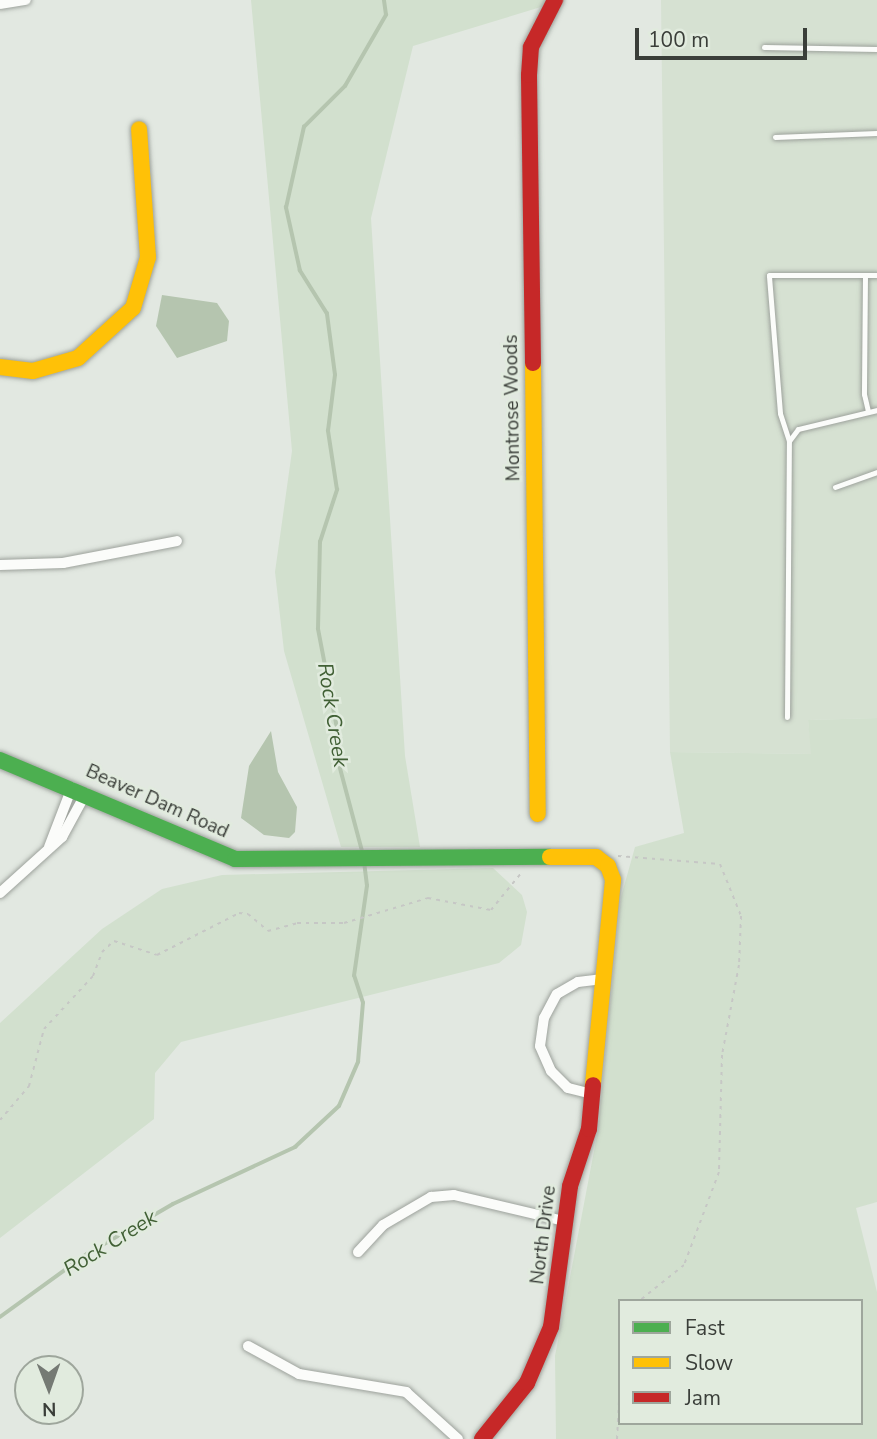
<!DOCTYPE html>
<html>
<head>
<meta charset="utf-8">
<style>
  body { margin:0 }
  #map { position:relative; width:877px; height:1439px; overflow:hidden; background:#e2e8e1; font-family:"Nunito Sans",sans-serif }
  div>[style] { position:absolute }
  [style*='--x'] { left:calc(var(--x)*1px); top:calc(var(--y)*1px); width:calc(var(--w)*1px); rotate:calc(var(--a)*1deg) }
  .built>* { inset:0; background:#d6e1d2 }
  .green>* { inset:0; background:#d2e0ce }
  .water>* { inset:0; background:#b5c5af }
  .stream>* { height:3.5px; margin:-1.75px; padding:0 1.75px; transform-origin:1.75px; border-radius:1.75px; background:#b5c5af }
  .path>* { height:2px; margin-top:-1px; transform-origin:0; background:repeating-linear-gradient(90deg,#c6c7c5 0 3.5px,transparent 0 8.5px) }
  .roads { filter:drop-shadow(0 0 2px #9da29c) drop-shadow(0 0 2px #9da29c) }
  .lane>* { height:5px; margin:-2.5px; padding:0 2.5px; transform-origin:2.5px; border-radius:2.5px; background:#fbfcfa }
  .street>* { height:10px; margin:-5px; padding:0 5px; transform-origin:5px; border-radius:5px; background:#fbfcfa }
  .fast>* { height:16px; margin:-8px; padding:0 8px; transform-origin:8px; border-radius:8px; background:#4caf50 }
  .slow>* { height:16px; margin:-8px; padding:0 8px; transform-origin:8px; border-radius:8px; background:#ffc107 }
  .jam>* { height:16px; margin:-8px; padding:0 8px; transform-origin:8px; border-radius:8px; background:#c62828 }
  span { translate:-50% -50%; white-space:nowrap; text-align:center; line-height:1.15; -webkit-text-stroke:5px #e1ebde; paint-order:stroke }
  .street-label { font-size:19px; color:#3a3e39 }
  .water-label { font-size:21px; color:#416035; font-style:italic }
  .legend { position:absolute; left:618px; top:1299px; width:245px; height:126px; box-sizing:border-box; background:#e1ebde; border:2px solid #9ea69c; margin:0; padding:9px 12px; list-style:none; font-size:21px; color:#3a3e39 }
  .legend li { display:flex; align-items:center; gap:14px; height:35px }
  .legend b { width:35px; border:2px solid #9ea69c }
  .north { position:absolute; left:14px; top:1355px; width:70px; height:70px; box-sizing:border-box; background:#e1ebde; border:2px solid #9ea69c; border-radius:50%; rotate:179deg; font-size:19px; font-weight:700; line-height:28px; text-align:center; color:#3a3e39 }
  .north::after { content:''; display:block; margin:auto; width:24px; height:32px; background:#757a74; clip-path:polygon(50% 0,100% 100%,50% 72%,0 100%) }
  .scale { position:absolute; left:635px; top:28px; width:172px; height:32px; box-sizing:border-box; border:4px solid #3a3e39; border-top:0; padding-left:9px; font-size:21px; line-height:24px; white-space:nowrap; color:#3a3e39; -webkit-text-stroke:5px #e1ebde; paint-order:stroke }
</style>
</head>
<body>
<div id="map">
  <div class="built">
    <i style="clip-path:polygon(661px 0,877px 0,877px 718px,808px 720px,812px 754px,670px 752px)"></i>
  </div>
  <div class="green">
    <i style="clip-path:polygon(251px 0,564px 0,413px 46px,371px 218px,405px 756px,420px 847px,341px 847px,284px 651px,275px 572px,292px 451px)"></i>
    <i style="clip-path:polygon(evenodd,877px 718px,877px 1202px,856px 1208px,877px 1292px,877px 1439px,556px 1439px,555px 1356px,598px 1130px,621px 897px,635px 847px,684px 833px,670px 752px,811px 754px,808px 720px,877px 718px,620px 1301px,861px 1301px,861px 1423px,620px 1423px,620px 1301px)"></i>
    <i style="clip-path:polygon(493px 868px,522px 895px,527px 912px,521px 945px,499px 963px,181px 1042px,155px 1073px,154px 1119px,0 1238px,0 1023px,102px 929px,162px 889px,222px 875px)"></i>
  </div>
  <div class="water">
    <i style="clip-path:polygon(162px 295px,217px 303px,229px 321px,227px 341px,177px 358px,156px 326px)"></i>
    <i style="clip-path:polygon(271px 731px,278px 772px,297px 807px,295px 832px,289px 838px,264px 835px,241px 818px,249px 766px)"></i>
  </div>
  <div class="stream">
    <i style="--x:363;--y:855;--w:117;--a:-104.9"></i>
    <i style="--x:333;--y:742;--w:9;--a:-58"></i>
    <i style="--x:338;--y:734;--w:107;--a:-100.8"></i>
    <i style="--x:318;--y:629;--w:87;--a:-88.7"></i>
    <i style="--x:320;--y:542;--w:55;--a:-71.9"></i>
    <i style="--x:337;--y:490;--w:60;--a:-98.7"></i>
    <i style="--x:328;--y:431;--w:56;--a:-82.9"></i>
    <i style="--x:335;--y:375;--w:62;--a:-97.5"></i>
    <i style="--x:327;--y:314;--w:51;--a:-122.1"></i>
    <i style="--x:300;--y:271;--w:65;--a:-102.5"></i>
    <i style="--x:286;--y:208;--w:83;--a:-77.5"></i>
    <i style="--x:304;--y:127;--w:58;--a:-45"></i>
    <i style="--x:345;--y:86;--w:82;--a:-60"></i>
    <i style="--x:386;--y:15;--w:15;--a:-98"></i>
    <i style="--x:0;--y:1317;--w:107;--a:-35.9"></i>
    <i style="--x:87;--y:1254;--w:99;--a:-30.2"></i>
    <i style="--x:173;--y:1204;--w:135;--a:-25"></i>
    <i style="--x:295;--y:1147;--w:60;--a:-43"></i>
    <i style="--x:339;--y:1106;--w:48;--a:-66.6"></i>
    <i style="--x:358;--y:1062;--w:59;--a:-85.2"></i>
    <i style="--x:363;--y:1003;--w:28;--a:-108"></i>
    <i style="--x:354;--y:976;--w:91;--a:-81.8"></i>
    <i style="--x:367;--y:886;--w:23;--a:-97"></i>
  </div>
  <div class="path">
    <i style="--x:618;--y:856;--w:102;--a:4.5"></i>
    <i style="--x:720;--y:864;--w:56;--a:68"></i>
    <i style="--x:741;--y:916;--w:49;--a:92.3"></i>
    <i style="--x:739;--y:965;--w:92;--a:100.7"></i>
    <i style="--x:722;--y:1055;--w:117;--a:91.5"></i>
    <i style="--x:719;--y:1172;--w:99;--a:110.6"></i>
    <i style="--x:684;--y:1265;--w:58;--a:141.3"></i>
    <i style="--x:0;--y:1120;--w:45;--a:-49.5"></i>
    <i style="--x:29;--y:1086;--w:59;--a:-75.3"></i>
    <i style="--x:44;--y:1029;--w:72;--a:-47.2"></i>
    <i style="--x:93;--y:976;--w:26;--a:-69"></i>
    <i style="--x:102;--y:952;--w:16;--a:-43"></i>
    <i style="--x:114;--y:941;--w:45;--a:18"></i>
    <i style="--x:157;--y:955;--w:92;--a:-27.1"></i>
    <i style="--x:239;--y:913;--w:9;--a:6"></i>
    <i style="--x:248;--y:914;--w:26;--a:40"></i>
    <i style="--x:268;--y:931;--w:30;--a:-15"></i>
    <i style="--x:297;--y:923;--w:47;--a:0"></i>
    <i style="--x:344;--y:923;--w:88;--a:-16.6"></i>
    <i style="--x:428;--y:898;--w:64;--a:10.8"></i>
    <i style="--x:491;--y:910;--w:49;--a:-50.8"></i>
    <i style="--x:617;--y:1439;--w:57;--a:-87"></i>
  </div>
  <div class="roads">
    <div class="lane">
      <i style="--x:764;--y:47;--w:113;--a:1"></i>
      <i style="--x:775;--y:137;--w:102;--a:-2.2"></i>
      <i style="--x:865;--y:275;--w:119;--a:90.5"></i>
      <i style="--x:864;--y:394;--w:18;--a:77"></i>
      <i style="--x:789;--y:441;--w:29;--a:-108"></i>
      <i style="--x:780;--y:413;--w:138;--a:-94.6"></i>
      <i style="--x:769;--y:275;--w:108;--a:0"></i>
      <i style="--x:835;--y:487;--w:45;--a:-19.7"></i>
      <i style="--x:787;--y:717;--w:276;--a:-89.6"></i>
      <i style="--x:789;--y:441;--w:15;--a:-53"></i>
      <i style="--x:798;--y:429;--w:81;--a:-13.5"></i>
    </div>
    <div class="street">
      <i style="--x:0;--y:4;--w:26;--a:-9"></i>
      <i style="--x:0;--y:565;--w:63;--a:-1.8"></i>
      <i style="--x:63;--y:563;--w:116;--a:-10.9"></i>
      <i style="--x:49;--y:847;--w:64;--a:-69"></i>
      <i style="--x:0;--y:893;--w:84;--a:-42.1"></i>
      <i style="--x:62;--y:837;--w:50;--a:-61.4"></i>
      <i style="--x:592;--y:1094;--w:25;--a:-166"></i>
      <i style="--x:568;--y:1088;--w:24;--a:-135"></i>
      <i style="--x:551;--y:1071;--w:27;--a:-114"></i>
      <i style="--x:540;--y:1046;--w:28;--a:-82"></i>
      <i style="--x:544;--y:1018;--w:27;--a:-62"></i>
      <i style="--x:557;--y:994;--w:24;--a:-30"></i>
      <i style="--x:578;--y:982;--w:25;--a:-7"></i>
      <i style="--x:358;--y:1252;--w:37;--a:-47"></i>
      <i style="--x:383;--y:1225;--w:56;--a:-30.3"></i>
      <i style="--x:431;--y:1197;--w:23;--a:-5"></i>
      <i style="--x:454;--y:1195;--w:113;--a:13.3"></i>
      <i style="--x:248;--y:1346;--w:58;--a:28.8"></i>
      <i style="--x:299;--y:1374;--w:109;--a:9.5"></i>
      <i style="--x:406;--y:1392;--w:70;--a:42.1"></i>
    </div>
    <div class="fast">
      <i style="--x:0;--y:760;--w:255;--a:22.8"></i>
      <i style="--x:235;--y:859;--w:315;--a:-0.4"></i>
    </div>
    <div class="slow">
      <i style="--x:533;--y:363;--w:451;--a:89.4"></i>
      <i style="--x:0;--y:367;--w:33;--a:7"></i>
      <i style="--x:33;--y:371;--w:47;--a:-16.1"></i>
      <i style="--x:78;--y:358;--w:74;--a:-42.3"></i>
      <i style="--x:133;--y:308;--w:53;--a:-73.6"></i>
      <i style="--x:148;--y:257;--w:128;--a:-94"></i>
      <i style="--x:550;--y:857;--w:46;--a:0"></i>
      <i style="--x:596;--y:857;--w:15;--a:37"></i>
      <i style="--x:608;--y:866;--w:15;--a:70"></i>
      <i style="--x:613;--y:880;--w:206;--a:95.6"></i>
    </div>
    <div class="jam">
      <i style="--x:533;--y:363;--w:288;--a:-90.8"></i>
      <i style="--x:529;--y:75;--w:28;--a:-86"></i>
      <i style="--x:531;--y:47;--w:53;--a:-62.9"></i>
      <i style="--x:482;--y:1439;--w:72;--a:-51.2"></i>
      <i style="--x:527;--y:1383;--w:61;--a:-66.8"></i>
      <i style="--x:551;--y:1327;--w:142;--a:-82.3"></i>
      <i style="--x:570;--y:1186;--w:60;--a:-71.6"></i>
      <i style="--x:589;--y:1129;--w:44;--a:-84.8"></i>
    </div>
  </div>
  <div class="street-label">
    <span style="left:513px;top:408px;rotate:-91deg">Montrose Woods</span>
    <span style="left:157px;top:802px;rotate:24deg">Beaver Dam Road</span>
    <span style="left:544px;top:1235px;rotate:-83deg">North Drive</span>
  </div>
  <div class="water-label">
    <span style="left:333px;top:715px;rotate:81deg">Rock Creek</span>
    <span style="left:110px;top:1243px;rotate:-32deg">Rock Creek</span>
  </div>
  <ul class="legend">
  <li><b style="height:9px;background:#4caf50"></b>Fast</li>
  <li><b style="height:9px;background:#ffc107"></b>Slow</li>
  <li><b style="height:9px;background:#c62828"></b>Jam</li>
  </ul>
  <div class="north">N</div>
  <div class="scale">100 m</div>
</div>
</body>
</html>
